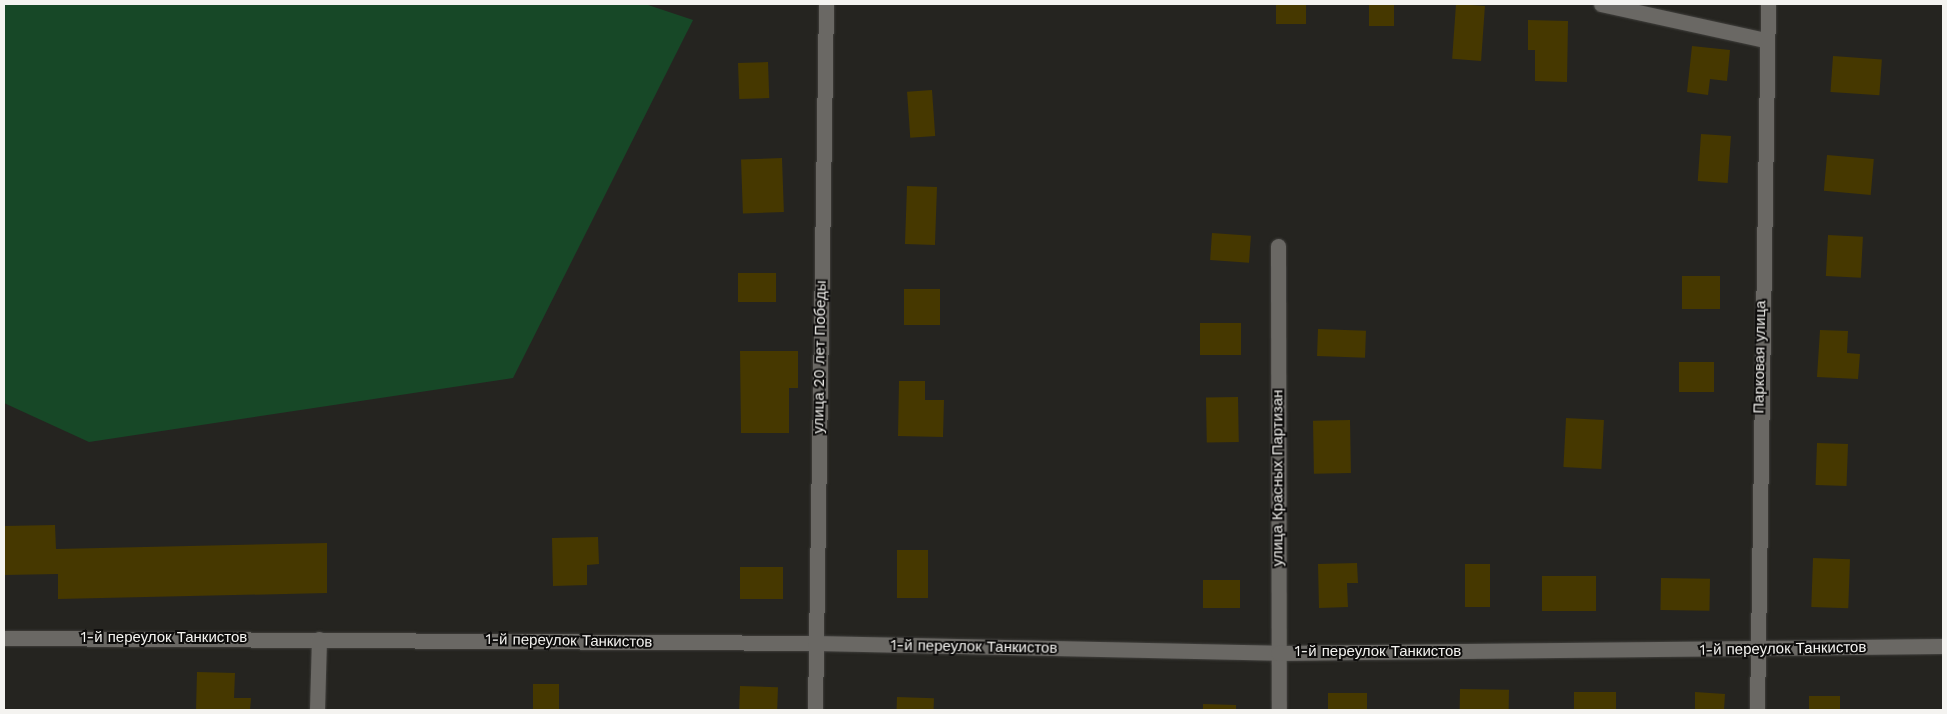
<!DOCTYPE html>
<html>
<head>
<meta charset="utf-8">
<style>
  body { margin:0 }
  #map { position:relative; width:1947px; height:714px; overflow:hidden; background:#252420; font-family:"Work Sans",sans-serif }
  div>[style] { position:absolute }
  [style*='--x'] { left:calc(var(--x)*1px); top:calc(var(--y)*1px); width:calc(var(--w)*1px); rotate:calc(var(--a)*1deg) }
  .green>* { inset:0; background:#174827 }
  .building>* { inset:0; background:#463800; transform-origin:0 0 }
  .roads { filter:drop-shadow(0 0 1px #41403d) drop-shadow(0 0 1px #41403d) }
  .street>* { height:15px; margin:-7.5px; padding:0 7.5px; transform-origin:7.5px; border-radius:7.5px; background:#6a6864 }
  span { translate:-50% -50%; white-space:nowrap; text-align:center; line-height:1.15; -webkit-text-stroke:4px #0e0d0c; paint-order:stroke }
  .street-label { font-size:15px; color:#f4f3f0 }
  .frame { position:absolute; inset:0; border:5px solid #f4f3f0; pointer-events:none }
</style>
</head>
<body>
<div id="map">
  <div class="green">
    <i style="clip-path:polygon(4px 4px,645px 4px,693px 20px,513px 378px,89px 442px,4px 403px)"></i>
  </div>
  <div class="building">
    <i style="left:1276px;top:4px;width:30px;height:20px"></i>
    <i style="left:1369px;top:4px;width:25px;height:22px"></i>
    <i style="left:1456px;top:4px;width:29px;height:55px;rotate:4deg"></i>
    <i style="clip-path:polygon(1528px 20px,1568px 21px,1567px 82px,1535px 81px,1535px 50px,1528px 50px)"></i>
    <i style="clip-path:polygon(1692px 46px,1730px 50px,1727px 81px,1710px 79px,1708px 95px,1687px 92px)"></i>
    <i style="left:1833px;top:56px;width:49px;height:36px;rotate:4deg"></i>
    <i style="left:768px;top:62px;width:36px;height:30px;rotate:88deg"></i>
    <i style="left:932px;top:90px;width:46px;height:25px;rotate:86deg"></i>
    <i style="left:1701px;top:134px;width:30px;height:47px;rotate:4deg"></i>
    <i style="left:1827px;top:155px;width:47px;height:36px;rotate:5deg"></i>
    <i style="left:782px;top:158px;width:54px;height:41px;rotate:88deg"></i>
    <i style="left:907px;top:186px;width:30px;height:58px;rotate:2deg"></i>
    <i style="left:1212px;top:233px;width:39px;height:27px;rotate:4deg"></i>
    <i style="left:1828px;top:235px;width:35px;height:41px;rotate:3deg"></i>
    <i style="left:738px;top:273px;width:38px;height:29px"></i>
    <i style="left:1682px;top:276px;width:38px;height:33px"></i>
    <i style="left:904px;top:289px;width:36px;height:36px"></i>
    <i style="left:1200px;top:323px;width:41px;height:32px"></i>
    <i style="left:1318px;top:329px;width:48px;height:27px;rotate:2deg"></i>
    <i style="clip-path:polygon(1820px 330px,1848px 331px,1847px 353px,1860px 354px,1858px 379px,1817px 377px)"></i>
    <i style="clip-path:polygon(740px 351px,798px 351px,798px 388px,789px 388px,789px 433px,741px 433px)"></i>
    <i style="left:1679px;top:362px;width:35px;height:30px"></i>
    <i style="clip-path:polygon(899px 381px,925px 381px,925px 400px,944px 400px,943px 437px,898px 436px)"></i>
    <i style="left:1238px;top:397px;width:45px;height:32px;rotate:89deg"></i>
    <i style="left:1566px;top:418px;width:38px;height:49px;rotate:3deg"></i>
    <i style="left:1350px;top:420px;width:53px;height:37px;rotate:89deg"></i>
    <i style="left:1817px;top:443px;width:31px;height:42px;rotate:2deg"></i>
    <i style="clip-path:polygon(55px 525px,56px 549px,327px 543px,327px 593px,58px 599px,58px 574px,4px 575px,4px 526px)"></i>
    <i style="clip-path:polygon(598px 537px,599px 564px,587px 565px,587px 585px,553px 586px,552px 538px)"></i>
    <i style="left:897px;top:550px;width:31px;height:48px"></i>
    <i style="left:1813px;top:558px;width:37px;height:49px;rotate:2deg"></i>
    <i style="clip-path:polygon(1357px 563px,1358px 583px,1347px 583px,1348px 607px,1319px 608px,1318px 564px)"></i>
    <i style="left:1465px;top:564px;width:25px;height:43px"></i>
    <i style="left:740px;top:567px;width:43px;height:32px"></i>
    <i style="left:1542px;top:576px;width:54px;height:35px"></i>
    <i style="left:1661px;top:578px;width:49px;height:32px;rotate:1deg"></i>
    <i style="left:1203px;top:580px;width:37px;height:28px"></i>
    <i style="clip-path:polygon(197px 672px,235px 673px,234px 698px,251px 698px,250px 710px,196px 710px)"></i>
    <i style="left:533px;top:684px;width:26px;height:26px"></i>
    <i style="left:740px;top:686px;width:38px;height:24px;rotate:2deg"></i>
    <i style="left:1460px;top:689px;width:49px;height:21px;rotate:1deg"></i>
    <i style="left:1574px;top:692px;width:42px;height:18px"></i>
    <i style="clip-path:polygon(1695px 692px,1725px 694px,1724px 710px,1695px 710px)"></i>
    <i style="left:1328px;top:693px;width:39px;height:17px"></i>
    <i style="left:1840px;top:696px;width:14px;height:31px;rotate:90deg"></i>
    <i style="left:897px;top:697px;width:37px;height:13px;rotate:2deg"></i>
    <i style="clip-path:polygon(1203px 704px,1236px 705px,1236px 710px,1203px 710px)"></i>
  </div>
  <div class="roads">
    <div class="street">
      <i style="--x:1601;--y:4;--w:168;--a:12.4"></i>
      <i style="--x:1278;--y:246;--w:464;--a:89.9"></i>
      <i style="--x:4;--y:638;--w:811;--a:0.35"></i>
      <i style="--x:815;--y:643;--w:463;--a:1.2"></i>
      <i style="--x:1278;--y:653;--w:665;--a:-0.6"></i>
      <i style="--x:317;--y:710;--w:71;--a:-88.4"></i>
      <i style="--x:815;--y:710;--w:706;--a:-89.11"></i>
      <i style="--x:1757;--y:710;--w:706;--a:-89.11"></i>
    </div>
  </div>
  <div class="street-label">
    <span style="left:820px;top:357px;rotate:-89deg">улица 20 лет Победы</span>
    <span style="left:1760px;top:357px;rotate:-89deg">Парковая улица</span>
    <span style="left:1278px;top:478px;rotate:-90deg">улица Красных Партизан</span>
    <span style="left:164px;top:638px">1-й переулок Танкистов</span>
    <span style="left:569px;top:641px;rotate:1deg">1-й переулок Танкистов</span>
    <span style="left:974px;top:647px;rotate:1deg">1-й переулок Танкистов</span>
    <span style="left:1783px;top:649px;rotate:-1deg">1-й переулок Танкистов</span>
    <span style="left:1378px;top:652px">1-й переулок Танкистов</span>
  </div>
  <div class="frame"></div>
</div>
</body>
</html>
